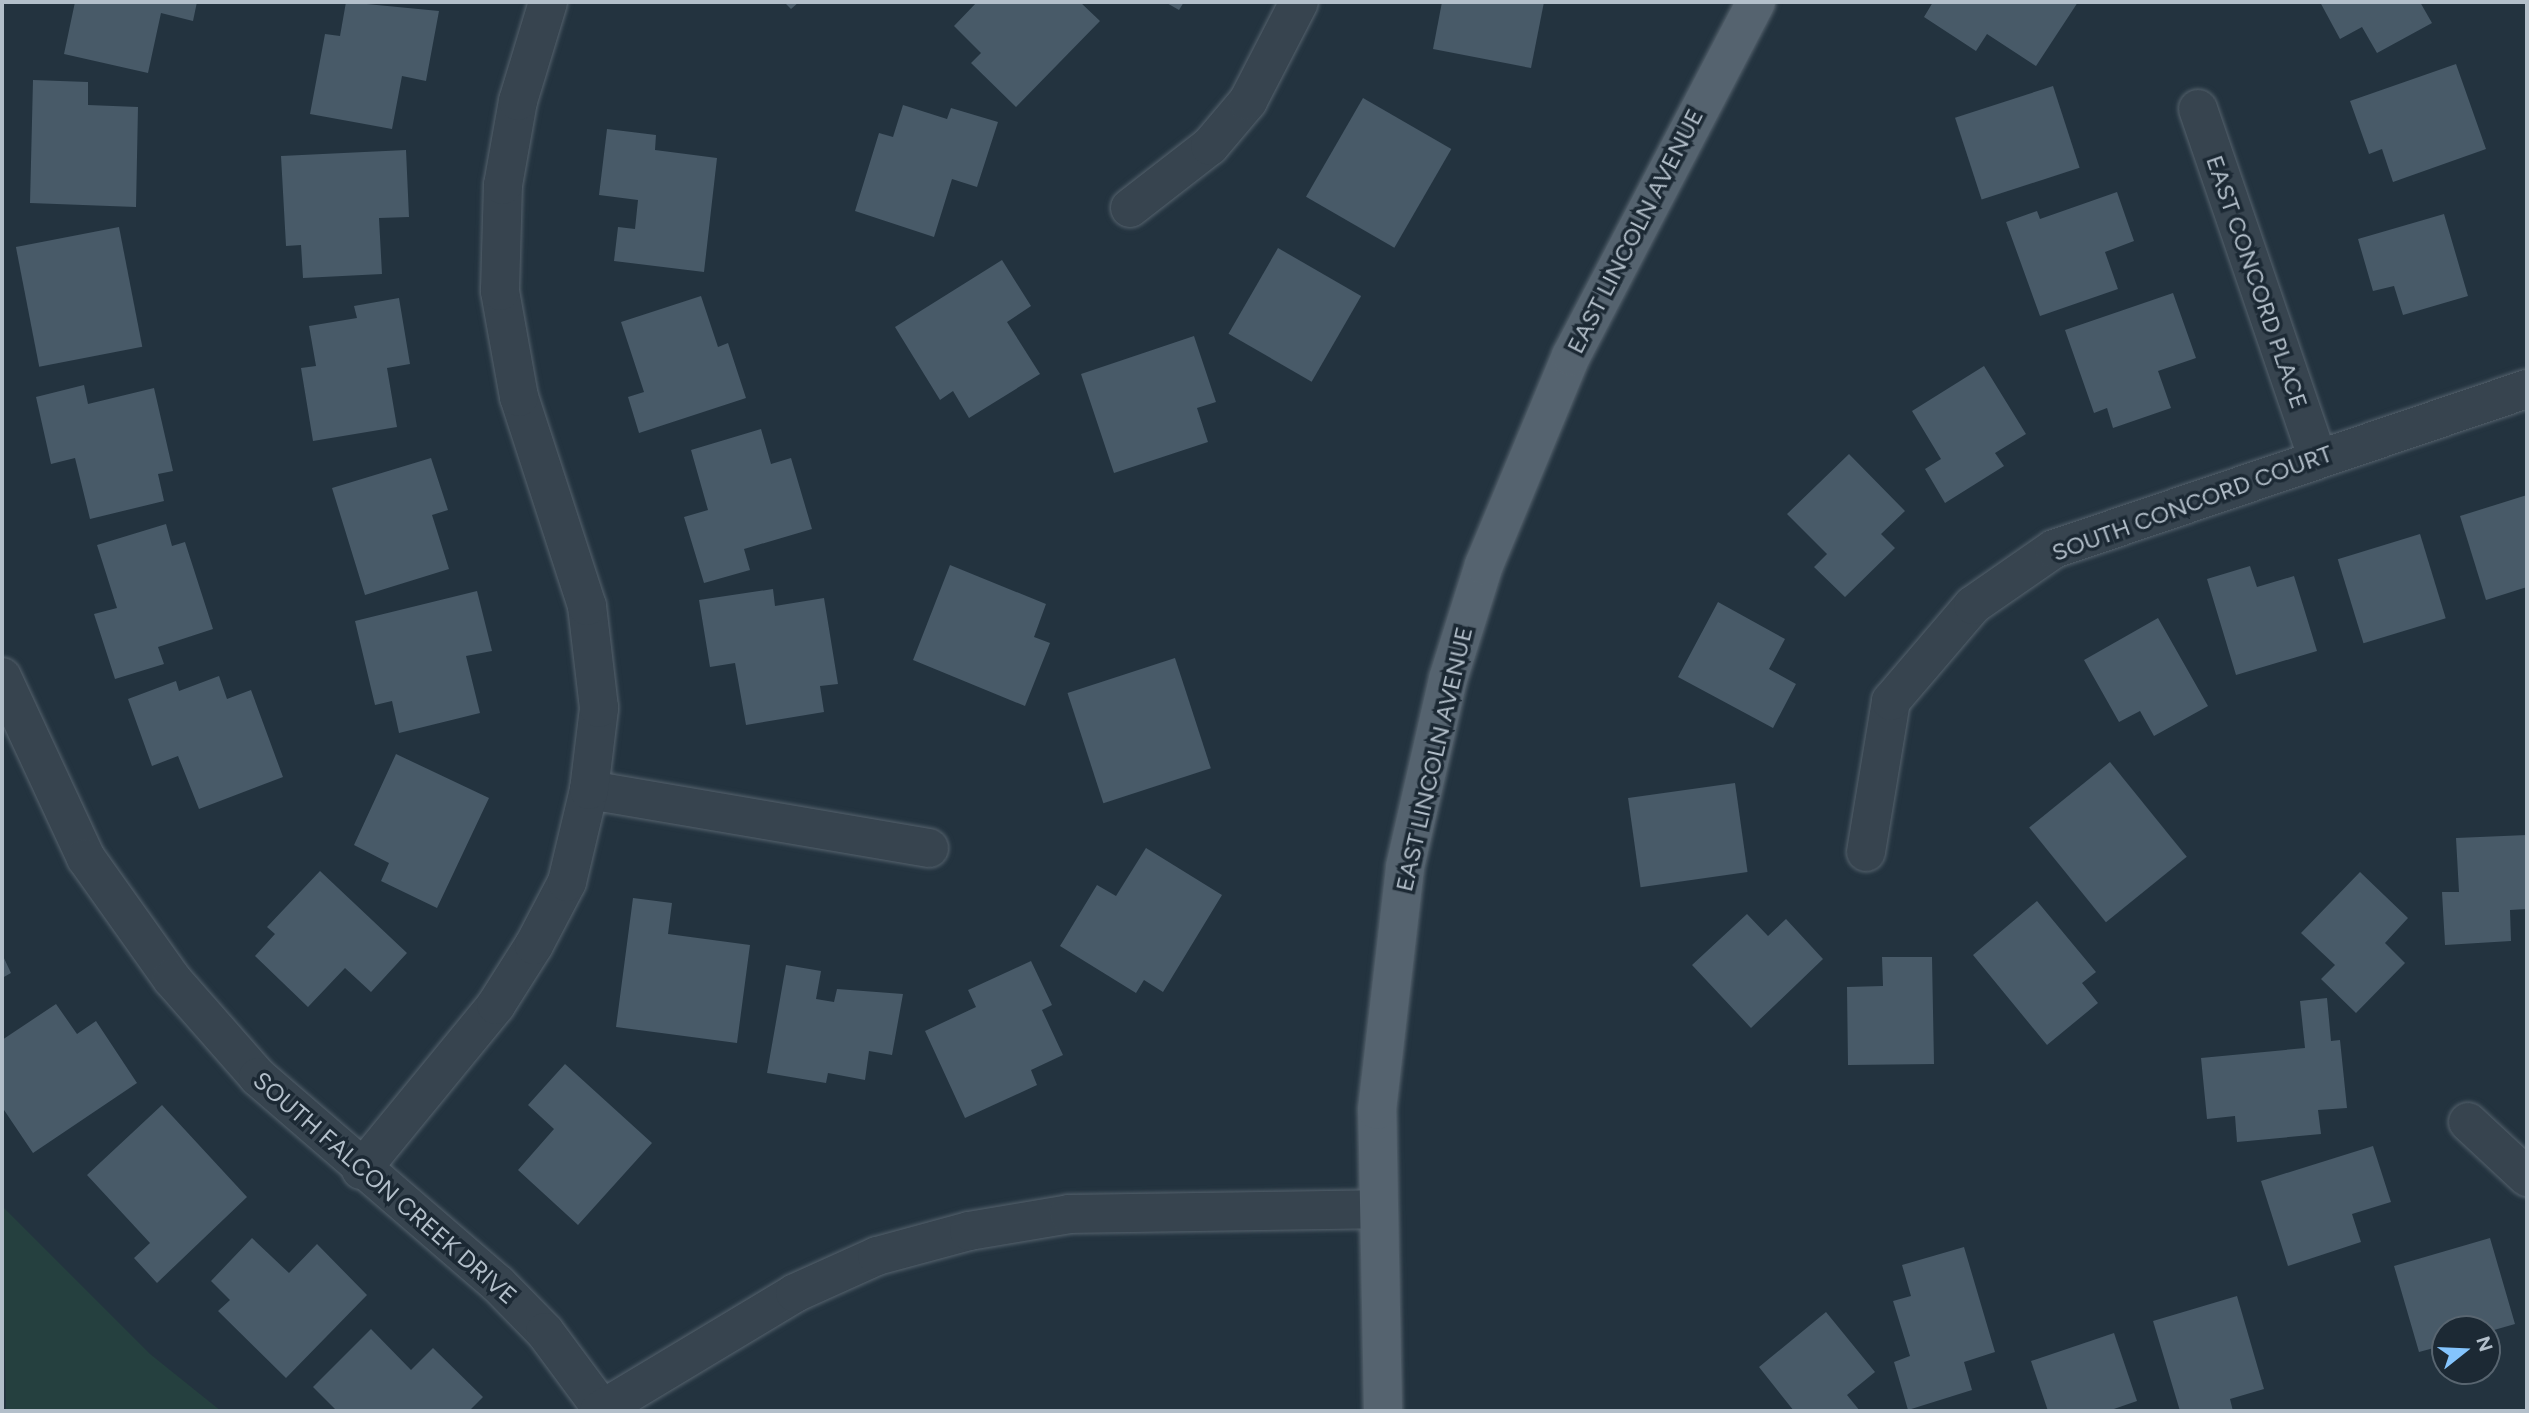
<!DOCTYPE html>
<html>
<head>
<meta charset="utf-8">
<style>
  body { margin:0 }
  #map { position:relative; width:2529px; height:1413px; overflow:hidden; background:#23333f; font-family:Figtree,sans-serif }
  div>[style] { position:absolute }
  [style*='--x'] { left:calc(var(--x)*1px); top:calc(var(--y)*1px); width:calc(var(--w)*1px); rotate:calc(var(--a)*1deg) }
  .green>* { inset:0; background:#25403f }
  .building>* { inset:0; background:#485a68; transform-origin:0 0 }
  .roads { filter:drop-shadow(0 0 2px #55626d) drop-shadow(0 0 2px #55626d) }
  .minor>* { height:38px; margin:-19px; padding:0 19px; transform-origin:19px; border-radius:19px; background:#37444f }
  .primary>* { height:38px; margin:-19px; padding:0 19px; transform-origin:19px; border-radius:19px; background:#55636f }
  span { translate:-50% -50%; white-space:nowrap; text-align:center; line-height:1.15; -webkit-text-stroke:7px #1c2934; paint-order:stroke }
  .street-label { font-size:24px; color:#b3bfca }
  .frame { position:absolute; inset:0; border:4px solid #b3bfca; pointer-events:none }
  .north { position:absolute; left:2431px; top:1315px; width:70px; height:70px; box-sizing:border-box; background:#1c2934; border:2px solid #586570; border-radius:50%; rotate:72deg; font-size:19px; font-weight:700; line-height:28px; text-align:center; color:#b3bfca }
  .north::after { content:''; display:block; margin:auto; width:24px; height:32px; background:#84c4fd; clip-path:polygon(50% 0,100% 100%,50% 72%,0 100%) }
</style>
</head>
<body>
<div id="map">
  <div class="green">
    <i style="clip-path:polygon(2px 1206px,150px 1354px,221px 1411px,6px 1411px)"></i>
  </div>
  <div class="building">
    <i style="clip-path:polygon(75px 2px,197px 2px,193px 21px,161px 13px,148px 73px,64px 54px)"></i>
    <i style="clip-path:polygon(346px 2px,439px 11px,426px 81px,402px 76px,392px 129px,310px 114px,325px 34px,340px 36px)"></i>
    <i style="clip-path:polygon(784px 2px,799px 2px,791px 9px)"></i>
    <i style="clip-path:polygon(977px 2px,1080px 2px,1100px 21px,1016px 107px,971px 63px,981px 53px,954px 26px)"></i>
    <i style="clip-path:polygon(1165px 2px,1184px 2px,1179px 10px)"></i>
    <i style="clip-path:polygon(1442px 2px,1544px 2px,1531px 68px,1433px 49px)"></i>
    <i style="clip-path:polygon(1933px 2px,2078px 2px,2036px 66px,1987px 34px,1976px 51px,1924px 17px)"></i>
    <i style="clip-path:polygon(2320px 2px,2420px 2px,2432px 23px,2377px 53px,2362px 27px,2340px 39px)"></i>
    <i style="clip-path:polygon(2456px 64px,2486px 149px,2393px 182px,2382px 149px,2369px 154px,2350px 101px)"></i>
    <i style="clip-path:polygon(33px 80px,88px 82px,88px 105px,138px 107px,136px 207px,30px 203px)"></i>
    <i style="left:2053px;top:86px;width:86px;height:103px;rotate:72deg"></i>
    <i style="left:1363px;top:98px;width:102px;height:114px;rotate:30deg"></i>
    <i style="clip-path:polygon(903px 105px,947px 119px,951px 108px,998px 122px,977px 187px,952px 179px,934px 237px,855px 211px,879px 133px,893px 137px)"></i>
    <i style="clip-path:polygon(607px 129px,656px 135px,655px 150px,717px 158px,704px 272px,614px 261px,618px 227px,635px 229px,638px 200px,599px 195px)"></i>
    <i style="clip-path:polygon(406px 150px,409px 217px,379px 218px,382px 274px,303px 278px,301px 245px,286px 246px,281px 156px)"></i>
    <i style="clip-path:polygon(2117px 192px,2134px 241px,2105px 252px,2118px 289px,2040px 316px,2006px 222px,2037px 211px,2040px 219px)"></i>
    <i style="clip-path:polygon(2444px 214px,2468px 296px,2403px 315px,2394px 286px,2373px 291px,2358px 239px)"></i>
    <i style="left:119px;top:227px;width:122px;height:105px;rotate:79deg"></i>
    <i style="left:1278px;top:248px;width:96px;height:99px;rotate:30deg"></i>
    <i style="clip-path:polygon(1002px 260px,1031px 306px,1007px 322px,1040px 374px,969px 418px,953px 391px,940px 400px,895px 327px)"></i>
    <i style="clip-path:polygon(2173px 293px,2196px 358px,2158px 371px,2171px 408px,2113px 428px,2107px 408px,2094px 413px,2065px 330px)"></i>
    <i style="clip-path:polygon(701px 296px,718px 347px,728px 343px,746px 398px,639px 433px,628px 397px,644px 392px,621px 322px)"></i>
    <i style="clip-path:polygon(399px 298px,410px 364px,387px 368px,397px 427px,313px 441px,301px 368px,316px 366px,309px 326px,357px 318px,354px 306px)"></i>
    <i style="clip-path:polygon(1194px 336px,1216px 402px,1197px 408px,1208px 442px,1114px 473px,1081px 374px)"></i>
    <i style="clip-path:polygon(1984px 366px,2026px 434px,1995px 453px,2004px 466px,1945px 503px,1925px 469px,1941px 459px,1912px 411px)"></i>
    <i style="clip-path:polygon(84px 385px,88px 404px,154px 388px,173px 471px,158px 474px,164px 501px,90px 519px,75px 458px,51px 464px,36px 397px)"></i>
    <i style="clip-path:polygon(761px 429px,771px 464px,791px 458px,812px 529px,744px 549px,750px 570px,704px 583px,684px 517px,708px 510px,691px 450px)"></i>
    <i style="clip-path:polygon(1849px 454px,1905px 511px,1881px 534px,1895px 548px,1845px 597px,1814px 567px,1827px 554px,1787px 514px)"></i>
    <i style="clip-path:polygon(431px 458px,448px 510px,432px 515px,449px 569px,365px 595px,332px 488px)"></i>
    <i style="clip-path:polygon(2527px 495px,2527px 587px,2486px 600px,2460px 516px)"></i>
    <i style="clip-path:polygon(166px 524px,172px 546px,185px 542px,213px 629px,158px 647px,164px 664px,115px 679px,94px 614px,117px 608px,97px 545px)"></i>
    <i style="left:2420px;top:534px;width:88px;height:86px;rotate:73deg"></i>
    <i style="clip-path:polygon(950px 565px,1046px 604px,1034px 637px,1050px 643px,1025px 706px,913px 660px)"></i>
    <i style="clip-path:polygon(2250px 566px,2257px 587px,2294px 576px,2317px 651px,2236px 675px,2207px 579px)"></i>
    <i style="clip-path:polygon(773px 589px,775px 606px,824px 598px,838px 684px,820px 686px,824px 712px,746px 725px,735px 663px,710px 667px,699px 600px)"></i>
    <i style="clip-path:polygon(477px 591px,492px 651px,466px 656px,480px 713px,399px 733px,392px 701px,375px 705px,355px 621px)"></i>
    <i style="clip-path:polygon(1718px 602px,1785px 639px,1769px 669px,1796px 684px,1773px 728px,1678px 677px)"></i>
    <i style="clip-path:polygon(2158px 618px,2208px 706px,2154px 736px,2140px 711px,2119px 722px,2084px 660px)"></i>
    <i style="left:1175px;top:658px;width:116px;height:113px;rotate:72deg"></i>
    <i style="clip-path:polygon(219px 676px,227px 699px,251px 690px,283px 777px,199px 809px,178px 756px,152px 766px,128px 699px,176px 681px,179px 691px)"></i>
    <i style="clip-path:polygon(396px 754px,489px 798px,437px 908px,381px 881px,389px 863px,354px 845px)"></i>
    <i style="left:2110px;top:762px;width:122px;height:104px;rotate:51deg"></i>
    <i style="left:1735px;top:783px;width:90px;height:108px;rotate:82deg"></i>
    <i style="clip-path:polygon(2527px 835px,2527px 909px,2510px 910px,2511px 941px,2445px 945px,2442px 892px,2459px 892px,2456px 838px)"></i>
    <i style="clip-path:polygon(1146px 848px,1222px 895px,1163px 992px,1144px 980px,1136px 993px,1060px 946px,1097px 885px,1116px 896px)"></i>
    <i style="clip-path:polygon(320px 871px,407px 953px,371px 992px,345px 968px,308px 1007px,255px 956px,275px 934px,267px 927px)"></i>
    <i style="clip-path:polygon(2360px 872px,2408px 918px,2385px 943px,2405px 963px,2356px 1013px,2321px 979px,2335px 965px,2301px 933px)"></i>
    <i style="clip-path:polygon(633px 898px,672px 903px,668px 934px,750px 945px,737px 1043px,616px 1027px)"></i>
    <i style="clip-path:polygon(2037px 901px,2096px 972px,2082px 983px,2098px 1003px,2047px 1045px,1973px 955px)"></i>
    <i style="clip-path:polygon(1747px 914px,1768px 936px,1786px 919px,1823px 959px,1751px 1028px,1692px 965px)"></i>
    <i style="clip-path:polygon(2px 954px,11px 973px,2px 978px)"></i>
    <i style="clip-path:polygon(1882px 957px,1932px 957px,1934px 1064px,1848px 1065px,1847px 987px,1883px 986px)"></i>
    <i style="clip-path:polygon(1031px 961px,1052px 1005px,1042px 1010px,1063px 1055px,1031px 1070px,1037px 1085px,965px 1118px,925px 1031px,976px 1007px,968px 990px)"></i>
    <i style="clip-path:polygon(786px 965px,821px 971px,816px 999px,834px 1002px,837px 989px,903px 994px,892px 1055px,869px 1051px,865px 1080px,828px 1073px,826px 1083px,767px 1073px)"></i>
    <i style="clip-path:polygon(2327px 998px,2331px 1041px,2340px 1040px,2347px 1108px,2318px 1110px,2321px 1134px,2237px 1142px,2235px 1116px,2207px 1119px,2201px 1058px,2305px 1048px,2300px 1001px)"></i>
    <i style="clip-path:polygon(56px 1004px,77px 1034px,96px 1021px,137px 1083px,33px 1153px,2px 1107px,2px 1040px)"></i>
    <i style="clip-path:polygon(565px 1064px,652px 1143px,578px 1225px,518px 1170px,554px 1129px,528px 1105px)"></i>
    <i style="clip-path:polygon(162px 1105px,247px 1197px,157px 1283px,134px 1258px,150px 1243px,87px 1175px)"></i>
    <i style="clip-path:polygon(2373px 1146px,2391px 1202px,2352px 1214px,2361px 1242px,2288px 1266px,2261px 1181px)"></i>
    <i style="clip-path:polygon(252px 1238px,289px 1273px,317px 1244px,367px 1295px,286px 1378px,218px 1311px,230px 1300px,211px 1281px)"></i>
    <i style="clip-path:polygon(2490px 1238px,2515px 1324px,2487px 1332px,2445px 1329px,2445px 1345px,2419px 1352px,2394px 1266px)"></i>
    <i style="clip-path:polygon(1964px 1247px,1995px 1352px,1964px 1362px,1972px 1390px,1908px 1410px,1894px 1362px,1910px 1356px,1893px 1301px,1911px 1296px,1902px 1265px)"></i>
    <i style="clip-path:polygon(2237px 1296px,2264px 1389px,2230px 1399px,2233px 1411px,2180px 1411px,2153px 1321px)"></i>
    <i style="clip-path:polygon(1826px 1312px,1875px 1372px,1847px 1395px,1860px 1411px,1794px 1411px,1759px 1367px)"></i>
    <i style="clip-path:polygon(371px 1329px,411px 1370px,433px 1348px,483px 1397px,469px 1411px,337px 1411px,313px 1387px)"></i>
    <i style="clip-path:polygon(2114px 1333px,2137px 1401px,2108px 1411px,2048px 1411px,2031px 1361px)"></i>
  </div>
  <div class="roads">
    <div class="minor">
      <i style="--x:2198;--y:109;--w:367;--a:71.1"></i>
      <i style="--x:1130;--y:208;--w:101;--a:-37.8"></i>
      <i style="--x:1210;--y:146;--w:59;--a:-49.8"></i>
      <i style="--x:1248;--y:101;--w:111;--a:-62.7"></i>
      <i style="--x:2;--y:677;--w:200;--a:65.1"></i>
      <i style="--x:86;--y:858;--w:148;--a:54.6"></i>
      <i style="--x:172;--y:979;--w:130;--a:48.7"></i>
      <i style="--x:258;--y:1077;--w:317;--a:40.8"></i>
      <i style="--x:498;--y:1284;--w:67;--a:45.6"></i>
      <i style="--x:545;--y:1332;--w:96;--a:53.5"></i>
      <i style="--x:589;--y:790;--w:345;--a:9.7"></i>
      <i style="--x:1866;--y:852;--w:153;--a:-80.6"></i>
      <i style="--x:1891;--y:701;--w:126;--a:-49.5"></i>
      <i style="--x:1973;--y:605;--w:98;--a:-34.7"></i>
      <i style="--x:2054;--y:549;--w:499;--a:-18.7"></i>
      <i style="--x:2468;--y:1122;--w:81;--a:43"></i>
      <i style="--x:361;--y:1170;--w:213;--a:-50.7"></i>
      <i style="--x:496;--y:1005;--w:71;--a:-57.7"></i>
      <i style="--x:534;--y:945;--w:71;--a:-62.4"></i>
      <i style="--x:567;--y:882;--w:95;--a:-76.6"></i>
      <i style="--x:589;--y:790;--w:83;--a:-83"></i>
      <i style="--x:599;--y:708;--w:103;--a:-96.7"></i>
      <i style="--x:587;--y:606;--w:220;--a:-108"></i>
      <i style="--x:519;--y:397;--w:108;--a:-100.2"></i>
      <i style="--x:500;--y:291;--w:106;--a:-88.4"></i>
      <i style="--x:503;--y:185;--w:85;--a:-79.9"></i>
      <i style="--x:518;--y:101;--w:103;--a:-73.1"></i>
      <i style="--x:599;--y:1411;--w:229;--a:-31"></i>
      <i style="--x:795;--y:1293;--w:90;--a:-24.3"></i>
      <i style="--x:877;--y:1256;--w:95;--a:-15.2"></i>
      <i style="--x:969;--y:1231;--w:101;--a:-9.6"></i>
      <i style="--x:1069;--y:1214;--w:305;--a:-0.9"></i>
    </div>
    <div class="primary">
      <i style="--x:1383;--y:1411;--w:301;--a:-91.1"></i>
      <i style="--x:1377;--y:1110;--w:245;--a:-83.4"></i>
      <i style="--x:1405;--y:867;--w:193;--a:-77.1"></i>
      <i style="--x:1448;--y:679;--w:120;--a:-72.5"></i>
      <i style="--x:1484;--y:565;--w:226;--a:-67.4"></i>
      <i style="--x:1571;--y:356;--w:399;--a:-62.4"></i>
    </div>
  </div>
  <div class="street-label">
    <span style="left:1635px;top:231px;rotate:-63deg">EAST LINCOLN AVENUE</span>
    <span style="left:2257px;top:282px;rotate:71deg">EAST CONCORD PLACE</span>
    <span style="left:2192px;top:503px;rotate:-20deg">SOUTH CONCORD COURT</span>
    <span style="left:1434px;top:759px;rotate:-77deg">EAST LINCOLN AVENUE</span>
    <span style="left:385px;top:1188px;rotate:41deg">SOUTH FALCON CREEK DRIVE</span>
  </div>
  <div class="frame"></div>
  <div class="north">N</div>
</div>
</body>
</html>
